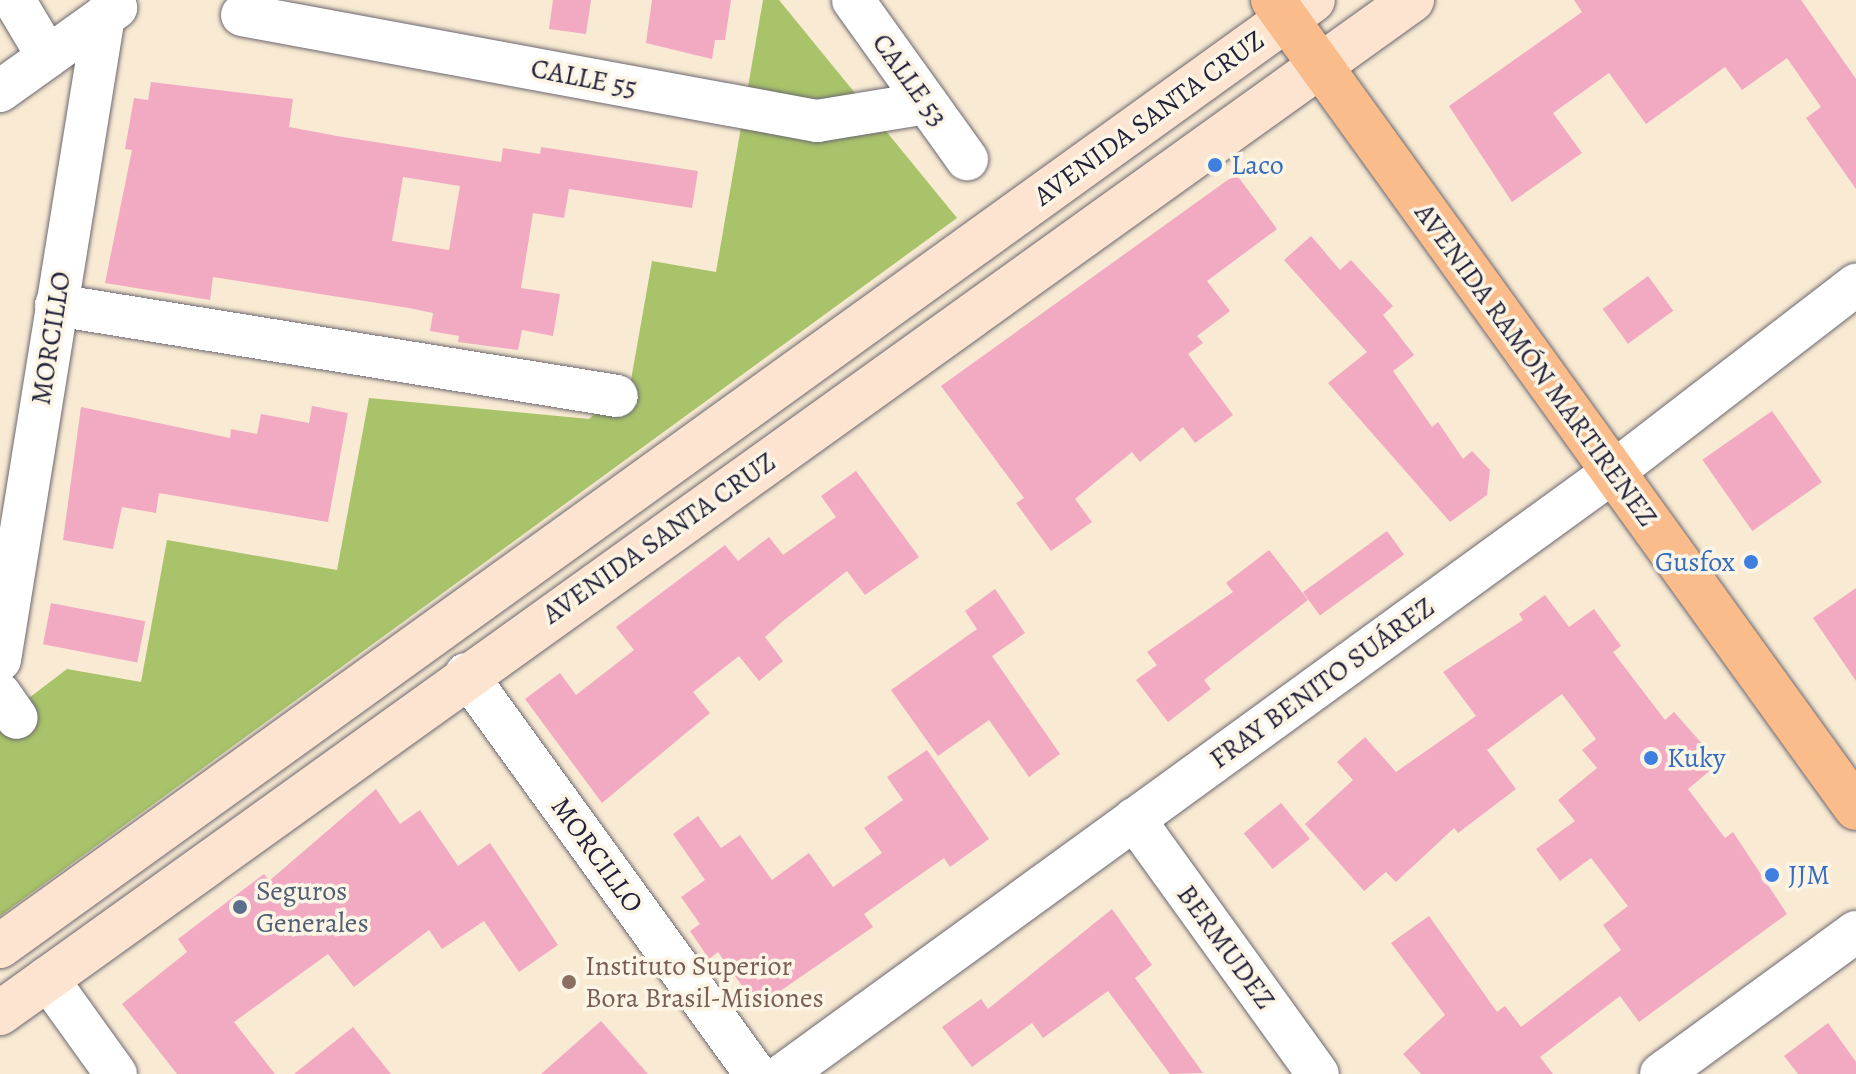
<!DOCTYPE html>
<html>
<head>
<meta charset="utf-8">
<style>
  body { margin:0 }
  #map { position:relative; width:1856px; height:1074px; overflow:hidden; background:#f8ead3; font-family:Alegreya,serif }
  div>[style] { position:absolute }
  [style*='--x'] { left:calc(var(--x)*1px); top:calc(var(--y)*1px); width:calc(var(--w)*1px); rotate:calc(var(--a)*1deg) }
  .green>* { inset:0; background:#a8c36a }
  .building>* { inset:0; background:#f2aac3; transform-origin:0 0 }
  .roads { filter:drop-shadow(0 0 2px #6d6870) drop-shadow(0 0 2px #6d6870) }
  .street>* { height:42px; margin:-21px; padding:0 21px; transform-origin:21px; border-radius:21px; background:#fff }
  .secondary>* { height:44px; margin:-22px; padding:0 22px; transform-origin:22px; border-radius:22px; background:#fde4d0 }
  .primary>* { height:44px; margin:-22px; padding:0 22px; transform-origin:22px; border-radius:22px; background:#f9bc8a }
  .dots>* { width:22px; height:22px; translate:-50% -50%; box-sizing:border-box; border:4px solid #fcf5e5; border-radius:50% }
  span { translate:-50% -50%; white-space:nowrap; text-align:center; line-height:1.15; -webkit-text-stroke:7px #fcf5e5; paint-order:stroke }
  .street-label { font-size:28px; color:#22223b }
  .shop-label { font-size:28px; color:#366cbe }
  .left { translate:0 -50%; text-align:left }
  .right { translate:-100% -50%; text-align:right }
  .service-label { font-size:28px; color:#4e5e75 }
  .education-label { font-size:28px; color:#785e54 }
</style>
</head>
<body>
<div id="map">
  <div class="green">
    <i style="clip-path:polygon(763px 0,779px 0,957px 218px,0 916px,0 720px,67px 669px,141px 682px,167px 540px,337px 570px,369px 398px,589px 419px,631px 380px,652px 261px,716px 272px)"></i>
  </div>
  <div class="building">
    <i style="clip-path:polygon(553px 0,591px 0,586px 34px,549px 29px)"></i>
    <i style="clip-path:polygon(652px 0,731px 0,725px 40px,715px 40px,712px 59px,646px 43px)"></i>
    <i style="clip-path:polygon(1574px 0,1801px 0,1856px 79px,1856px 189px,1806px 118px,1821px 107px,1787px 58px,1742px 90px,1725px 67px,1646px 124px,1609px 73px,1553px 113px,1582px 153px,1512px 202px,1449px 106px,1582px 12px)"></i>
    <i style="clip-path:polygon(evenodd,151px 82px,293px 99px,289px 127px,337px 136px,501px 162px,503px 148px,540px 154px,541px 147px,698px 171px,692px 208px,569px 189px,564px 218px,533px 213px,521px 288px,560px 294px,553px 336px,522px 330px,518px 350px,458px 342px,459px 336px,430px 331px,433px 313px,409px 308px,213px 277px,210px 300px,105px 283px,132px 150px,125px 149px,134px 98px,148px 100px,151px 82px,403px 177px,460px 186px,449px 250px,392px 241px,403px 177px)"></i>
    <i style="clip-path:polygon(1236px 174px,1277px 229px,1207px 281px,1230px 311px,1197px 336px,1203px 343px,1188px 354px,1233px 415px,1195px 443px,1183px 427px,1140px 462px,1132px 452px,1075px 499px,1092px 522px,1051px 551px,1016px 503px,1024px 498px,941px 386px)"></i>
    <i style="clip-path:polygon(1311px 236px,1340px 270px,1351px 260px,1393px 306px,1383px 315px,1414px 355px,1393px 371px,1432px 427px,1438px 422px,1463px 459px,1472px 451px,1490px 470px,1487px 495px,1450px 522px,1328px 383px,1367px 352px,1284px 260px)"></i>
    <i style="left:1648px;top:276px;width:43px;height:56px;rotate:54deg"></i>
    <i style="clip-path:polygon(312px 406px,348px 413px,328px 522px,159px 493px,156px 513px,122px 507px,113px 549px,63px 540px,81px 407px,230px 438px,231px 429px,257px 434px,261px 414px,309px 423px)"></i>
    <i style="left:1772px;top:411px;width:87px;height:85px;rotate:55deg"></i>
    <i style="clip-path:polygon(856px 471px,919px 557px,865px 595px,847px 571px,783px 621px,765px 637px,783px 661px,759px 681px,739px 656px,693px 692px,710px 713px,602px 803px,525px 699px,560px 673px,576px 695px,634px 650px,616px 627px,725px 545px,738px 561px,769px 537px,783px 555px,836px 517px,821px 496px)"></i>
    <i style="left:1387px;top:531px;width:29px;height:104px;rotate:54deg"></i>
    <i style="clip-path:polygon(1269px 550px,1308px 600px,1204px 680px,1211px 689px,1168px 722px,1136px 680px,1157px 665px,1147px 652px,1233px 592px,1226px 583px)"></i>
    <i style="clip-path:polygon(1856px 588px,1856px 681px,1813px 618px)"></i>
    <i style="clip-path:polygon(995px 589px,1025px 633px,992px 656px,1060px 754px,1029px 777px,989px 720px,938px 756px,891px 690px,977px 629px,965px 611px)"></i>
    <i style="clip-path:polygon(1545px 595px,1569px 627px,1594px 609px,1621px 646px,1613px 652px,1665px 720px,1674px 712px,1719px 763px,1688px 789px,1725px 838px,1733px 832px,1787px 914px,1639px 1022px,1620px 996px,1540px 1057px,1553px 1074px,1421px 1074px,1403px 1054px,1445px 1015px,1391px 943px,1429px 916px,1497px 1012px,1505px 1006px,1521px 1027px,1621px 950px,1603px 925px,1628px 906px,1591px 858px,1560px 881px,1536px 849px,1575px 821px,1558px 800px,1597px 768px,1582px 750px,1596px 739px,1562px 694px,1487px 750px,1516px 789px,1458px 833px,1454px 828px,1396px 882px,1386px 872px,1364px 891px,1305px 824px,1353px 780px,1337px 762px,1365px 737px,1396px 772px,1476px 716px,1443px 672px,1523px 620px,1519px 614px)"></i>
    <i style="left:51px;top:603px;width:96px;height:42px;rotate:11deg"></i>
    <i style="clip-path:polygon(927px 750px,989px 839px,950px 867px,944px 858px,864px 914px,873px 927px,757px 1007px,718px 952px,709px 959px,690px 931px,700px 924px,681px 897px,705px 880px,673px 834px,698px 816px,721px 848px,740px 835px,772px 880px,809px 853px,833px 887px,882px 853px,864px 828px,903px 800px,887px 777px)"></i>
    <i style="clip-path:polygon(376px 789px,400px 824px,420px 810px,458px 866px,490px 843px,558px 945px,519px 972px,484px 921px,442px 949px,429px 930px,354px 987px,328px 954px,234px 1022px,275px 1074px,177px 1074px,122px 1004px,187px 952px,178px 939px,264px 874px,269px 881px)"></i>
    <i style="left:1281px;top:803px;width:46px;height:48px;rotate:51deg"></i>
    <i style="clip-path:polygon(1112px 909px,1152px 965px,1135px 978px,1203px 1073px,1170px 1074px,1108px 991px,1043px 1038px,1032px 1023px,972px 1067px,942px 1027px,981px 999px,988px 1009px)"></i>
    <i style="clip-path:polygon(601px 1021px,648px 1074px,541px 1074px)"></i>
    <i style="clip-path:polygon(1828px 1023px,1856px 1062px,1856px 1074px,1798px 1074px,1784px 1056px)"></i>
    <i style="clip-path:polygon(353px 1027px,391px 1074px,294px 1074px)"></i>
  </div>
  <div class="roads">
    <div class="street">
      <i style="--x:14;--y:0;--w:66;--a:59.2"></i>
      <i style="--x:853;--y:0;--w:196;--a:54.4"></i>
      <i style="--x:242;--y:15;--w:585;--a:10.45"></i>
      <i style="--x:817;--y:121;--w:111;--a:-9.3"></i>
      <i style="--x:0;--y:91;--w:143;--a:-35.6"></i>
      <i style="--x:56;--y:305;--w:568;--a:9.21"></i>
      <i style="--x:0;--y:660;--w:652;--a:-80.83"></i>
      <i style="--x:466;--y:674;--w:494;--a:54.1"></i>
      <i style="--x:0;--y:694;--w:29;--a:55"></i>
      <i style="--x:1134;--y:819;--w:314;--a:54.2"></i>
      <i style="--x:47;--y:978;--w:118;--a:54.3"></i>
      <i style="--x:784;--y:1074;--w:1025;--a:-35.99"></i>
      <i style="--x:1613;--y:472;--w:307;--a:-37.6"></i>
      <i style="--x:1661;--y:1074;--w:241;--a:-36.1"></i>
    </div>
    <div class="secondary">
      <i style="--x:0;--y:946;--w:1618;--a:-35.77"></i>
      <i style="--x:0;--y:1013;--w:1738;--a:-35.66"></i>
    </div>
    <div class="primary">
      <i style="--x:1273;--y:0;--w:996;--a:54.19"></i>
    </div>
  </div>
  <div class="dots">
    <i style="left:1215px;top:165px;background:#3f7fe0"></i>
    <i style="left:1751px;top:562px;background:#3f7fe0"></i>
    <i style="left:1651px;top:758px;background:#3f7fe0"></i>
    <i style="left:1772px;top:875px;background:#3f7fe0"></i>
    <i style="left:240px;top:907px;background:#5c6f8a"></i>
    <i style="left:569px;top:982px;background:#8d6e63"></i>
  </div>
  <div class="street-label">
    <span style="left:584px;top:78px;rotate:11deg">CALLE 55</span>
    <span style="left:910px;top:80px;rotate:54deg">CALLE 53</span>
    <span style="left:1149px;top:118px;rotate:-36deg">AVENIDA SANTA CRUZ</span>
    <span style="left:51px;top:338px;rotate:-81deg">MORCILLO</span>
    <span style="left:1536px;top:365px;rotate:54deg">AVENIDA RAMÓN MARTIRENEZ</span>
    <span style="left:659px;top:538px;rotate:-35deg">AVENIDA SANTA CRUZ</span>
    <span style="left:1322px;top:683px;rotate:-36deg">FRAY BENITO SUÁREZ</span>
    <span style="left:597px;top:855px;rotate:54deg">MORCILLO</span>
    <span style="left:1226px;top:947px;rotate:54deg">BERMUDEZ</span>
  </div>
  <div class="shop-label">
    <span class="left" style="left:1231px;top:165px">Laco</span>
    <span class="right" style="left:1735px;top:562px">Gusfox</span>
    <span class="left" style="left:1667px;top:758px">Kuky</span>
    <span class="left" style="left:1788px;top:875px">JJM</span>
  </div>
  <div class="service-label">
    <span class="left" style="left:256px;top:907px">Seguros<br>Generales</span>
  </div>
  <div class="education-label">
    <span class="left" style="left:585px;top:982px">Instituto Superior<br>Bora Brasil-Misiones</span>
  </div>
</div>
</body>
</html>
